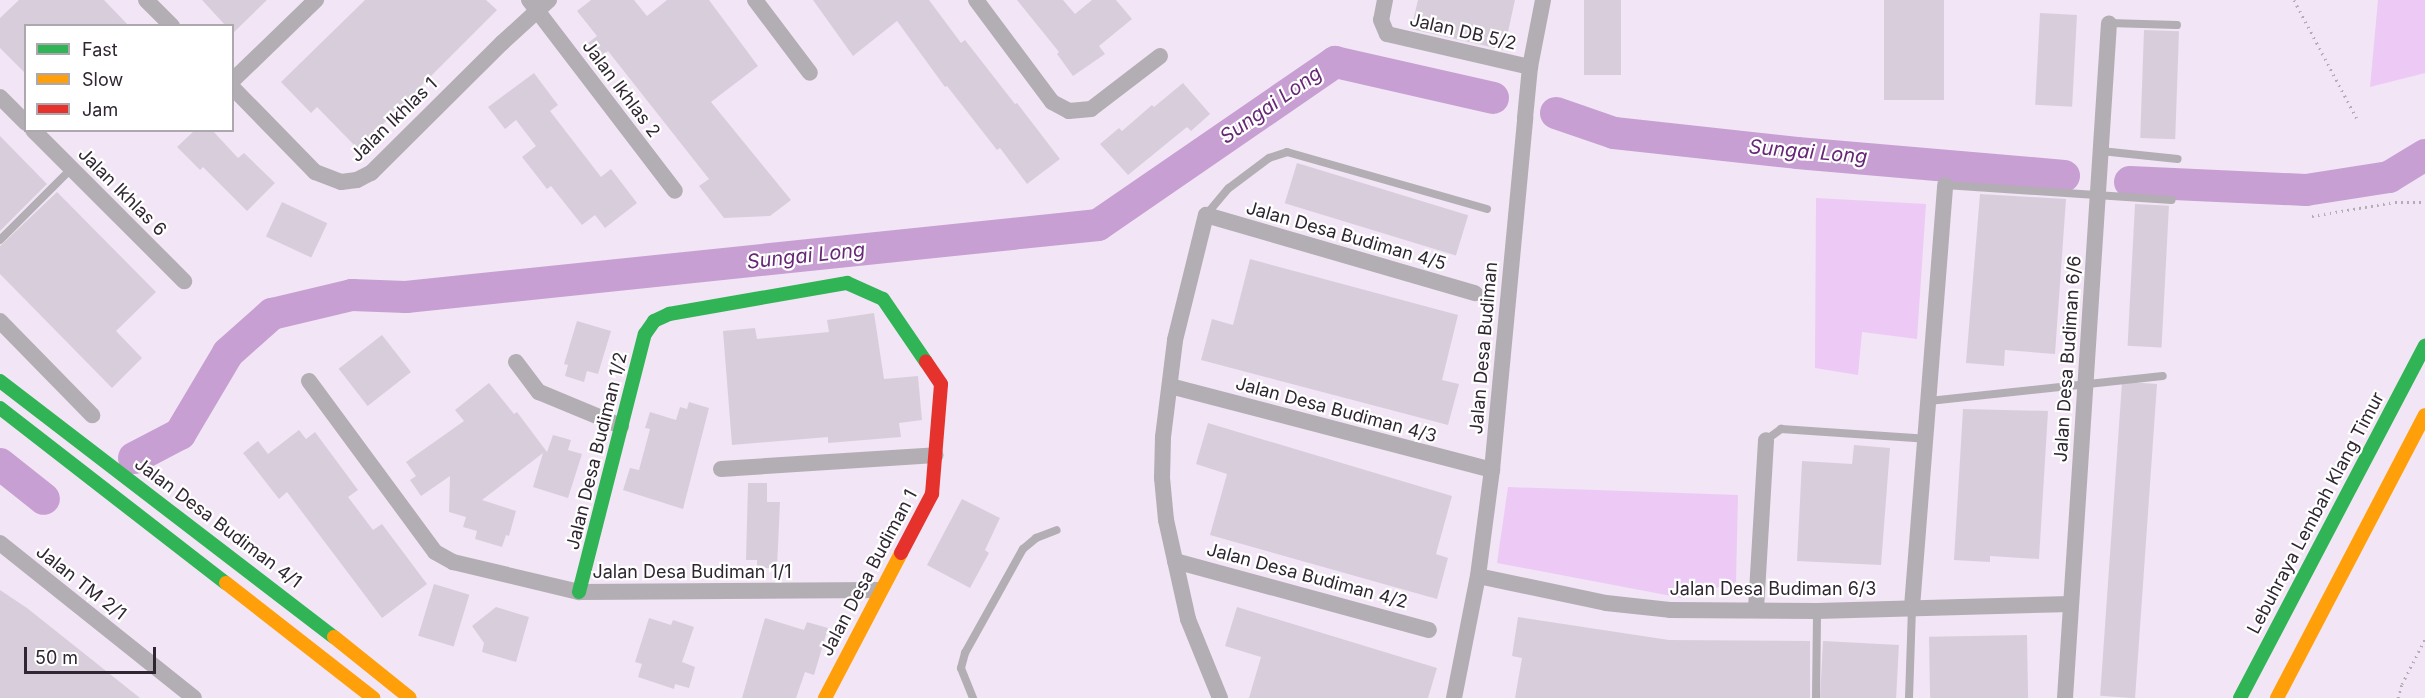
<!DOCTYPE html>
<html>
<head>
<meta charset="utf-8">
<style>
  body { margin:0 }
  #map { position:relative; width:2425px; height:698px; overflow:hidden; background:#f2e5f5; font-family:Inter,sans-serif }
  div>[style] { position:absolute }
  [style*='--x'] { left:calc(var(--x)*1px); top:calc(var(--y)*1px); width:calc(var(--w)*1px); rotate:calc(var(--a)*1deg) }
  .green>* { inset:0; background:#eccaf5 }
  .river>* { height:32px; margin:-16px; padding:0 16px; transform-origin:16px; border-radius:16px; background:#c79fd2 }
  .building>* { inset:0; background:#d8cedb; transform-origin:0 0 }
  .path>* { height:3px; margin-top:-1.5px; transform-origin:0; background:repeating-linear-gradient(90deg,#b3aeb5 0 1.5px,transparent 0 6px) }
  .lane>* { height:8px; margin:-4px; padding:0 4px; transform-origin:4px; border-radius:4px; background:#b2aeb4 }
  .street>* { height:16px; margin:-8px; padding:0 8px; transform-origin:8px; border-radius:8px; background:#b2aeb4 }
  .fast>* { height:14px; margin:-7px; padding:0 7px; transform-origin:7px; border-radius:7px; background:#30b455 }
  .slow>* { height:14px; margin:-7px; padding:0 7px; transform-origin:7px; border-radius:7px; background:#ff9f0a }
  .jam>* { height:14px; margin:-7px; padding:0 7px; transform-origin:7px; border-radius:7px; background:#e5322d }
  span { translate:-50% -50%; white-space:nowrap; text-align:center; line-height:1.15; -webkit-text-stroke:4.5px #fff; paint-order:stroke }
  .street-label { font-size:18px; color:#2f2631 }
  .water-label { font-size:20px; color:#672777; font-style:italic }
  .legend { position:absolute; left:24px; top:24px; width:210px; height:108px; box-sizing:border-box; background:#fff; border:2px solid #aca8ad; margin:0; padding:8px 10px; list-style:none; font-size:18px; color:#2f2631 }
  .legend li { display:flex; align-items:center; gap:12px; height:30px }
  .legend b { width:30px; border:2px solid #aca8ad }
  .scale { position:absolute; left:24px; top:647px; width:132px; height:27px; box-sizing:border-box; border:3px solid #2f2631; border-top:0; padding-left:8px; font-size:18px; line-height:21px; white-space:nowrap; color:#2f2631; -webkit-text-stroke:4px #fff; paint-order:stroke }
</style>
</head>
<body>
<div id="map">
  <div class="green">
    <i style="clip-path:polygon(2378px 0,2425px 0,2425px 73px,2370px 87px)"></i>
    <i style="clip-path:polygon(1816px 198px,1926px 204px,1917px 339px,1862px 332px,1858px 375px,1815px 368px)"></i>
    <i style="clip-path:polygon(1508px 487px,1738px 495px,1736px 582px,1682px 598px,1497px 563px)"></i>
  </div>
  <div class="river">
    <i style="--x:1556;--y:113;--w:61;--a:19"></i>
    <i style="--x:1614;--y:133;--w:184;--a:6.2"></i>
    <i style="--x:1797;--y:153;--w:268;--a:4.9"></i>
    <i style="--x:2130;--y:182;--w:176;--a:2.6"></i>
    <i style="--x:2306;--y:190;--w:84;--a:-8.9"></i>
    <i style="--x:2389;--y:177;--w:42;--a:-31.4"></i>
    <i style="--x:134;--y:458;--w:52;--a:-27.6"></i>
    <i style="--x:180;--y:434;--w:94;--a:-59.3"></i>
    <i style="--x:228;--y:353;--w:59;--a:-41.6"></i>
    <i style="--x:272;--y:314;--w:82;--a:-13.4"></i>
    <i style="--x:352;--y:295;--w:54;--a:2.1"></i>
    <i style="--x:406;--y:297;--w:696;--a:-5.94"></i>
    <i style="--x:1098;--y:225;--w:288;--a:-34.5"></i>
    <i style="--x:1335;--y:62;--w:162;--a:12.8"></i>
    <i style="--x:0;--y:464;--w:56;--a:38.5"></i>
  </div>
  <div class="building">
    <i style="clip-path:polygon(19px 0,104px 0,129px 26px,26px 26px,26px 74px,0 48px,0 18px)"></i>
    <i style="clip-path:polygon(202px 0,267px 0,233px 33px,232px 26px,226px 26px)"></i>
    <i style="clip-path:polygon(365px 0,486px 0,497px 10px,358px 149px,317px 107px,311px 113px,281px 82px)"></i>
    <i style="clip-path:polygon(591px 0,634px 0,647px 16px,667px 0,709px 0,758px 66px,711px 102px,791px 200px,770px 216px,724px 218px,699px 186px,709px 179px,608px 51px,599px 58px,588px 43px,597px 36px,577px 11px)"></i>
    <i style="clip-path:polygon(813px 0,929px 0,961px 43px,965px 40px,1015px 104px,1017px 103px,1060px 159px,1027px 184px,1000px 148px,997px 150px,947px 86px,945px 87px,897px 21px,853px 56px)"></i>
    <i style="clip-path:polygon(1017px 0,1063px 0,1075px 14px,1092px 0,1116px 0,1132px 19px,1099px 46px,1105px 54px,1073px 76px,1057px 54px,1059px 52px)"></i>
    <i style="clip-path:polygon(1418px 0,1515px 0,1504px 50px,1411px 29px)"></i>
    <i style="left:1584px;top:0;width:37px;height:75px"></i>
    <i style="left:1884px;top:0;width:60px;height:100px"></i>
    <i style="left:2040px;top:13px;width:37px;height:92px;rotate:3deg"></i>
    <i style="left:2144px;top:30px;width:35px;height:108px;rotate:2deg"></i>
    <i style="clip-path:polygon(534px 73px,558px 105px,550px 111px,601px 177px,611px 169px,637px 203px,605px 228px,595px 215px,582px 225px,551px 186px,547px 189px,522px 157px,536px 146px,516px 120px,505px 129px,488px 107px)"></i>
    <i style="clip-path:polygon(1183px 83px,1210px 114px,1191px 131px,1187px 127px,1128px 175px,1100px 144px,1119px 128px,1122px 131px,1152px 105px,1154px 107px)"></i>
    <i style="clip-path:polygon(195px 130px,212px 130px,238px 158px,244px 153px,275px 183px,247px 211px,203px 167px,200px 170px,177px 147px)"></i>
    <i style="clip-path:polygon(0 136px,47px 184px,0 231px)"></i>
    <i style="left:1297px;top:163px;width:179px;height:42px;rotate:17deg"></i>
    <i style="clip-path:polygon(57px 192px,156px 292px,116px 331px,142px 358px,112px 388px,0 274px,0 246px)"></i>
    <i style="clip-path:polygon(1980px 194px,2066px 199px,2055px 354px,2005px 350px,2004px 366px,1966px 363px)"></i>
    <i style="left:282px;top:202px;width:50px;height:38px;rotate:25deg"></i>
    <i style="left:2135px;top:204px;width:34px;height:142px;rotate:3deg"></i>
    <i style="clip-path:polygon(1250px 259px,1458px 315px,1442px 380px,1459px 384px,1448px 425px,1201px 360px,1212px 319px,1233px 325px)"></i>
    <i style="clip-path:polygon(874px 313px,884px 379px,918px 376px,922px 420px,899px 423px,901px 437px,828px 443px,828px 437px,732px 445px,723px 331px,755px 328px,757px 339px,829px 332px,827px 320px)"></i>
    <i style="clip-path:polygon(577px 321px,611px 331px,598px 374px,587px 371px,584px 382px,565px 376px,568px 365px,564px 364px)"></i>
    <i style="left:382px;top:335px;width:47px;height:55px;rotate:52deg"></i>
    <i style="clip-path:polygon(489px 383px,514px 414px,517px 412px,547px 452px,553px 435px,571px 440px,568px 450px,582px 454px,568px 498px,533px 487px,543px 453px,482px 500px,516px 511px,509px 536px,506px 535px,502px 547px,475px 539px,477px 531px,463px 527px,466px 517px,449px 512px,450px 476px,421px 496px,410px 480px,416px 476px,406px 462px,464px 421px,455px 410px)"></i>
    <i style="left:2157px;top:384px;width:315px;height:35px;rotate:94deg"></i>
    <i style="clip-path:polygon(689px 402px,709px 408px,683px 509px,623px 490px,630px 468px,639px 470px,650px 429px,645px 428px,650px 412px,676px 420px,680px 407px,687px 409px)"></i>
    <i style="clip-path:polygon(1963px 409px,2048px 411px,2039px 559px,1990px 556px,1990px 562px,1954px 560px)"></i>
    <i style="clip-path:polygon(1208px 423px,1452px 496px,1436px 554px,1448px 558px,1437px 599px,1210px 535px,1227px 474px,1196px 464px)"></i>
    <i style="clip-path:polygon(299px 430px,306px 439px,315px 432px,358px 490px,348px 497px,373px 530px,382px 524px,427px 584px,382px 618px,287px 492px,279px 499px,243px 453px,258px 441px,268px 454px)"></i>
    <i style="clip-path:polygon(1854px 445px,1890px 448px,1881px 565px,1797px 561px,1802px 461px,1852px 464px)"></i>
    <i style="clip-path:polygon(748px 483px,767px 483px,767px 502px,780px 502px,777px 568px,757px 568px,757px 560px,746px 560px)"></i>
    <i style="clip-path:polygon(962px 499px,1000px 518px,985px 550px,989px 553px,970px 588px,927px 565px)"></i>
    <i style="left:434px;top:584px;width:37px;height:54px;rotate:17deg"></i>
    <i style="clip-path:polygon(0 590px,27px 608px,140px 698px,0 698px)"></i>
    <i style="clip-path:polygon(496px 607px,529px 617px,516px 662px,482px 652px,484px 643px,472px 626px)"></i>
    <i style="clip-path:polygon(1237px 607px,1437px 668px,1428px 698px,1249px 698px,1261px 657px,1225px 646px)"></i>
    <i style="clip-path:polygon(1518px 617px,1669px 640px,1810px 641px,1810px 698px,1515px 698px,1522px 658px,1512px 656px)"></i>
    <i style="clip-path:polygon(649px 618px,671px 625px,673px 620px,694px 627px,682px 662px,695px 667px,689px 688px,675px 684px,674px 689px,638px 677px,642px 664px,635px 662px)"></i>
    <i style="clip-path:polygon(765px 618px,804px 630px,807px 622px,828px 628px,814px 675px,805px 672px,796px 698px,742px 698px)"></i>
    <i style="left:2027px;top:635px;width:63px;height:98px;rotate:89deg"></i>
    <i style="left:1823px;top:641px;width:76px;height:57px;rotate:3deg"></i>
  </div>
  <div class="path">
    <i style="--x:2294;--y:0;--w:135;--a:62.1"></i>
    <i style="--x:2312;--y:216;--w:84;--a:-9.6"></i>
    <i style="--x:2395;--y:202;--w:30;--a:0"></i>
    <i style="--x:2398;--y:698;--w:15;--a:-74"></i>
    <i style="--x:2402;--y:684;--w:51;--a:-62.9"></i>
  </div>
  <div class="lane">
    <i style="--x:2109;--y:23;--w:68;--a:1.7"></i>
    <i style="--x:2101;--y:151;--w:77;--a:5.9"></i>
    <i style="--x:1945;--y:185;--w:227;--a:3.8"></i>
    <i style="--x:1206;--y:215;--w:35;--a:-50"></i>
    <i style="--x:1229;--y:188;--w:50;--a:-36.9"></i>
    <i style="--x:1269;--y:158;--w:19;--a:-18"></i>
    <i style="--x:1287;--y:152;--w:208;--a:15.9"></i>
    <i style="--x:0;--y:240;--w:100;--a:-45"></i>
    <i style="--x:1929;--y:401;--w:235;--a:-6.1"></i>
    <i style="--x:1766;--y:440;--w:19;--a:-36"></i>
    <i style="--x:1781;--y:429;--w:145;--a:3.9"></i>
    <i style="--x:973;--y:698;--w:32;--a:-112"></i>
    <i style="--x:961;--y:668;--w:16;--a:-75"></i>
    <i style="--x:965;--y:653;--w:119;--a:-60.9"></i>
    <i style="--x:1023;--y:549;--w:17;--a:-40"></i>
    <i style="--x:1036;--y:538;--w:22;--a:-21"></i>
    <i style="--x:1816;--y:698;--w:87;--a:-89.3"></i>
    <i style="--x:1909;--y:698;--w:91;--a:-88.1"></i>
  </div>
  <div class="street">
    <i style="--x:146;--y:0;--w:37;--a:45"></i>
    <i style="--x:529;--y:0;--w:240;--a:52.6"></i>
    <i style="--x:755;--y:0;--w:91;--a:53"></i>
    <i style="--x:976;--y:0;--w:127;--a:53.3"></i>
    <i style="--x:1052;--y:102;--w:19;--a:28"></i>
    <i style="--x:1069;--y:111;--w:22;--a:-5"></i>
    <i style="--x:1091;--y:109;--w:87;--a:-37.5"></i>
    <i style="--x:1385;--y:0;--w:20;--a:101"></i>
    <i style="--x:1381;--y:20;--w:15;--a:67"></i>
    <i style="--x:1387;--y:34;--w:147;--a:13"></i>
    <i style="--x:232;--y:81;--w:117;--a:-44"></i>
    <i style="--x:232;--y:87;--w:119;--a:45.7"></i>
    <i style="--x:315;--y:172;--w:28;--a:21"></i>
    <i style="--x:341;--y:182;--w:16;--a:-7"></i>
    <i style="--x:357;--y:180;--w:16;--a:-27"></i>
    <i style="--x:371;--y:173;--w:185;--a:-44.8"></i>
    <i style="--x:502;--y:43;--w:64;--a:-42.5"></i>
    <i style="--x:0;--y:97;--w:37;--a:45"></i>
    <i style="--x:33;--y:130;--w:214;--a:45"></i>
    <i style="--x:0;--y:321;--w:132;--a:45.6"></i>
    <i style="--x:516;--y:362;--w:38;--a:53"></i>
    <i style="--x:539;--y:392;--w:89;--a:22.5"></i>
    <i style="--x:309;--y:381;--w:212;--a:53.6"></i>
    <i style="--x:435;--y:552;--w:21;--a:29"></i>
    <i style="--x:453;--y:562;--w:130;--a:13.4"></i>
    <i style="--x:579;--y:592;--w:301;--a:-0.4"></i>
    <i style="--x:1170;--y:386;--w:333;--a:14.6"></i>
    <i style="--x:721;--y:469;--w:215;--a:-3.7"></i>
    <i style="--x:0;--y:543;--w:248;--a:38.6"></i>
    <i style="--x:1175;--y:561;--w:263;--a:15.2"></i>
    <i style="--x:1478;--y:576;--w:131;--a:11.9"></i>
    <i style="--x:1606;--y:603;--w:64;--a:6.2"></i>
    <i style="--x:1670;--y:610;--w:147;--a:0.4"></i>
    <i style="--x:1817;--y:611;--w:254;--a:-1.6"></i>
    <i style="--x:1912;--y:607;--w:423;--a:-85.5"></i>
    <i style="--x:1756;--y:609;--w:169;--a:-86.6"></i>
    <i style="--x:1220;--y:698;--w:85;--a:-112.1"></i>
    <i style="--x:1188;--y:619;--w:101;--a:-102.5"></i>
    <i style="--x:1166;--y:520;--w:42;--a:-95.4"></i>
    <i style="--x:1162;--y:478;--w:41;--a:-88.6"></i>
    <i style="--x:1163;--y:437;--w:98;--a:-82.9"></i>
    <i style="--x:1175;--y:340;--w:129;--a:-76.1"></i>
    <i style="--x:1206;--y:215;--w:280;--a:16.2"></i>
    <i style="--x:1454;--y:698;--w:124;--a:-78.9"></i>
    <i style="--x:1478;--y:576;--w:107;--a:-82.5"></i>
    <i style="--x:1492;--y:470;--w:354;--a:-84.6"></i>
    <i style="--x:1525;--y:118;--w:51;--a:-84.4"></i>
    <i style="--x:1530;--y:67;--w:68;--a:-79"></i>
    <i style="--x:2065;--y:698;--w:676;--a:-86.27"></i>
  </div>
  <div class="fast">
    <i style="--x:0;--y:381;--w:421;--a:37.5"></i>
    <i style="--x:0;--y:408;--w:286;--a:37.8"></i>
    <i style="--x:579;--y:592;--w:266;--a:-75.7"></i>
    <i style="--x:645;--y:334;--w:16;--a:-55"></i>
    <i style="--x:654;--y:321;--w:17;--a:-25"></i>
    <i style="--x:669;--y:314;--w:181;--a:-9.9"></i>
    <i style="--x:847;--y:283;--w:39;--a:24"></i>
    <i style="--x:883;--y:299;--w:76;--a:55.7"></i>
    <i style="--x:2240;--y:698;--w:398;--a:-62.3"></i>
  </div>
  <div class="slow">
    <i style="--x:226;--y:583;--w:187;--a:38"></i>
    <i style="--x:334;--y:637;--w:97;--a:38.8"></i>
    <i style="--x:825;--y:698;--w:164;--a:-62.3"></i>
    <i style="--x:2277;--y:698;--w:319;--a:-62.4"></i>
  </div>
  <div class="jam">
    <i style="--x:901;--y:553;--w:67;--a:-62.3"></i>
    <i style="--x:932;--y:494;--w:110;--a:-85.3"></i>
    <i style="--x:941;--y:384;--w:27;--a:-124"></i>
  </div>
  <div class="street-label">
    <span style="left:1463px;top:32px;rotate:13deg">Jalan DB 5/2</span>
    <span style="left:621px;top:89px;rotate:53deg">Jalan Ikhlas 2</span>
    <span style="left:394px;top:120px;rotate:-44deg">Jalan Ikhlas 1</span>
    <span style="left:122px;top:192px;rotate:45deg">Jalan Ikhlas 6</span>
    <span style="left:1346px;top:236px;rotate:16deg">Jalan Desa Budiman 4/5</span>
    <span style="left:1484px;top:348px;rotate:-85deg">Jalan Desa Budiman</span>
    <span style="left:2068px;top:359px;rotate:-86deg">Jalan Desa Budiman 6/6</span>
    <span style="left:1336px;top:410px;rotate:15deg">Jalan Desa Budiman 4/3</span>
    <span style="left:597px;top:451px;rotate:-76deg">Jalan Desa Budiman 1/2</span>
    <span style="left:2316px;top:513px;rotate:-62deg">Lebuhraya Lembah Klang Timur</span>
    <span style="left:218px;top:523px;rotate:37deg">Jalan Desa Budiman 4/1</span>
    <span style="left:692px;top:572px">Jalan Desa Budiman 1/1</span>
    <span style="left:869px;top:573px;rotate:-62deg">Jalan Desa Budiman 1</span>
    <span style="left:1307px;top:576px;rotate:15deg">Jalan Desa Budiman 4/2</span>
    <span style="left:81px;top:583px;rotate:38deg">Jalan TM 2/1</span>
    <span style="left:1773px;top:589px">Jalan Desa Budiman 6/3</span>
  </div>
  <div class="water-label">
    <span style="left:1271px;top:105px;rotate:-35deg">Sungai Long</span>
    <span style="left:1808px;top:152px;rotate:5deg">Sungai Long</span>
    <span style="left:806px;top:256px;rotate:-6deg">Sungai Long</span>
  </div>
  <ul class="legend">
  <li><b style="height:8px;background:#30b455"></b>Fast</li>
  <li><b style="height:8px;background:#ff9f0a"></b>Slow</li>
  <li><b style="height:8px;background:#e5322d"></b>Jam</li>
  </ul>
  <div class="scale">50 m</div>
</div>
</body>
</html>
